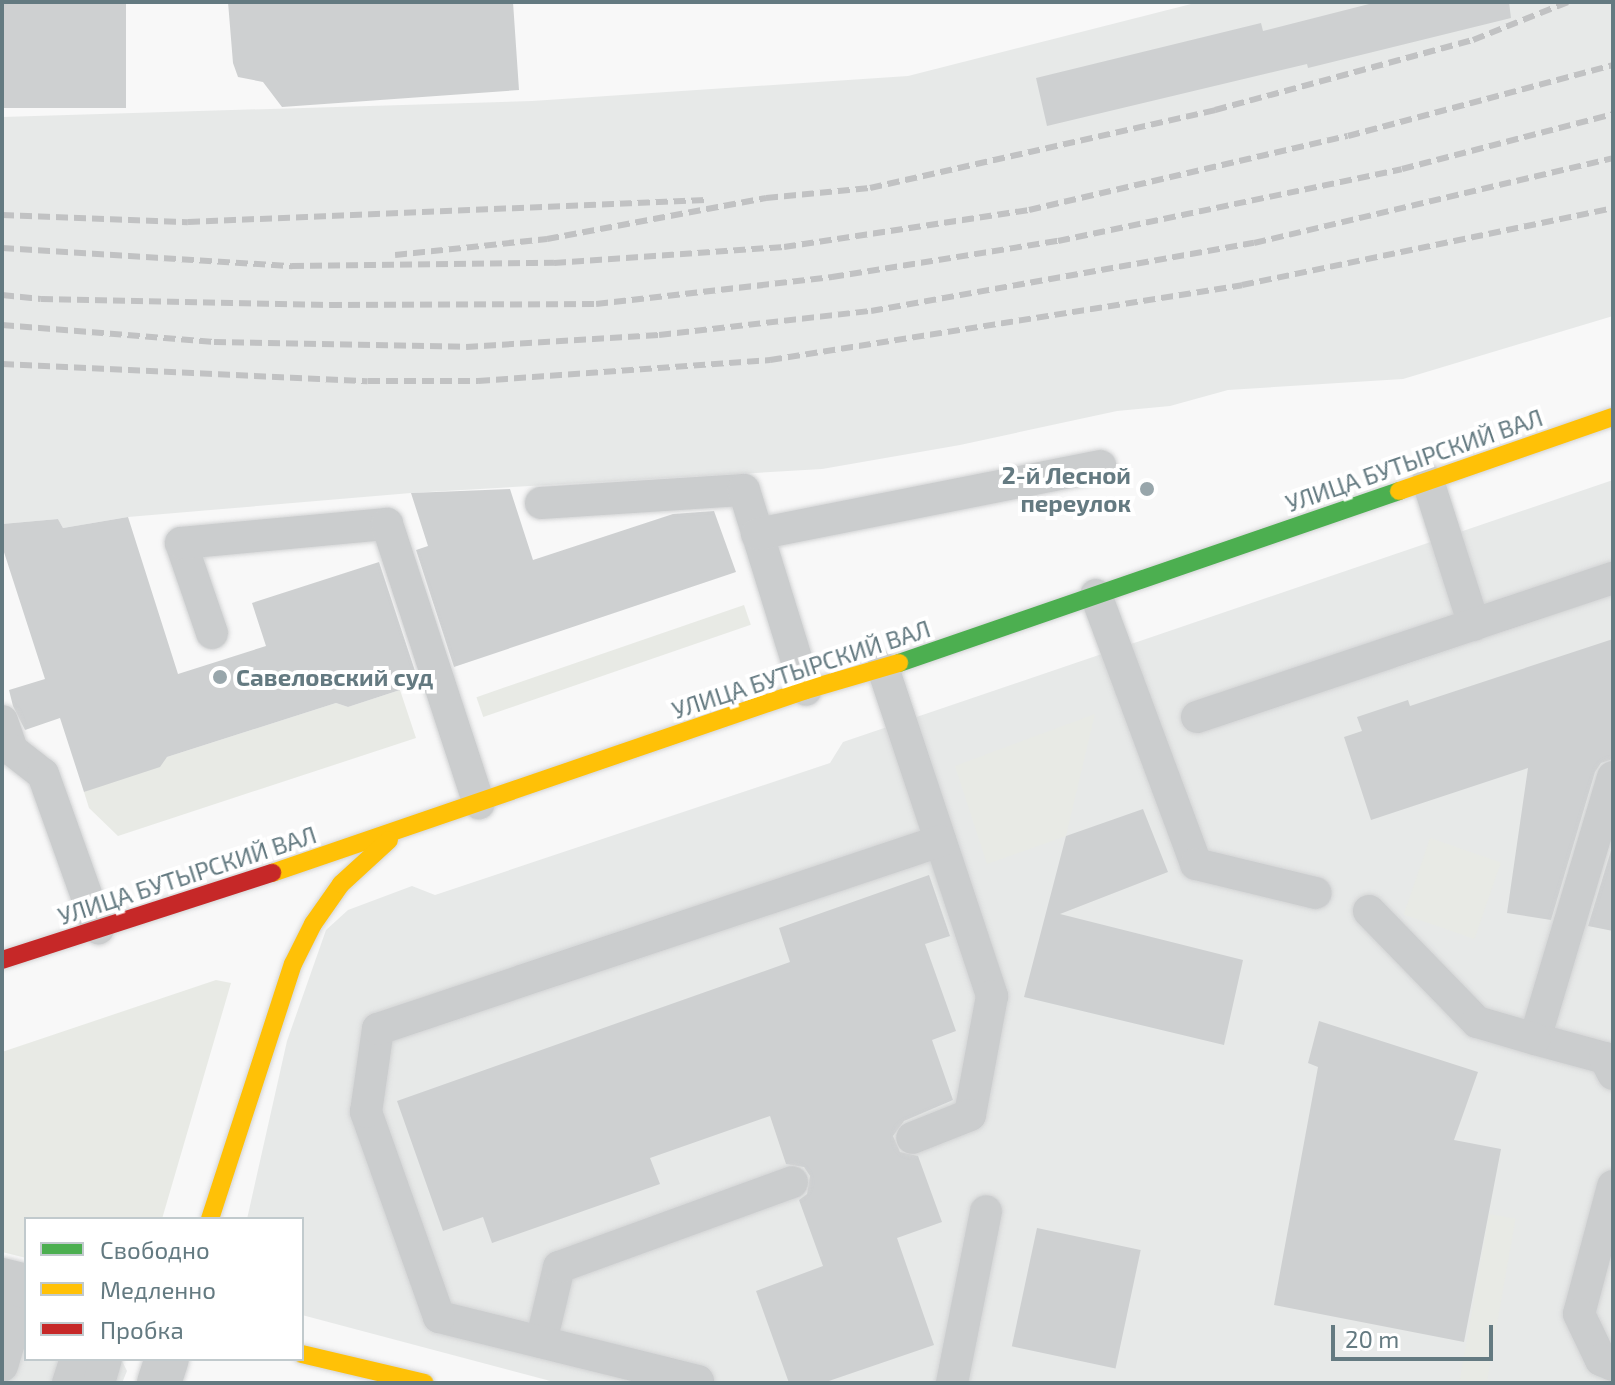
<!DOCTYPE html>
<html>
<head>
<meta charset="utf-8">
<style>
  body { margin:0 }
  #map { position:relative; width:1615px; height:1385px; overflow:hidden; background:#f8f8f8; font-family:"Exo 2",sans-serif }
  div>[style] { position:absolute }
  [style*='--x'] { left:calc(var(--x)*1px); top:calc(var(--y)*1px); width:calc(var(--w)*1px); rotate:calc(var(--a)*1deg) }
  .built>* { inset:0; background:#e7e9e8 }
  .green>* { inset:0; background:#e8eae5; transform-origin:0 0 }
  .building>* { inset:0; background:#ced0d1; transform-origin:0 0 }
  .roads { filter:drop-shadow(0 0 2px #d3d4d5) drop-shadow(0 0 2px #d3d4d5) }
  .lane>* { height:32px; margin:-16px; padding:0 16px; transform-origin:16px; border-radius:16px; background:#cbcdce }
  .street>* { height:44px; margin:-22px; padding:0 22px; transform-origin:22px; border-radius:22px; background:#cbcdce }
  .fast>* { height:18px; margin:-9px; padding:0 9px; transform-origin:9px; border-radius:9px; background:#4caf50 }
  .slow>* { height:18px; margin:-9px; padding:0 9px; transform-origin:9px; border-radius:9px; background:#ffc107 }
  .jam>* { height:18px; margin:-9px; padding:0 9px; transform-origin:9px; border-radius:9px; background:#c62828 }
  .rail>* { height:6px; margin-top:-3px; transform-origin:0; background:repeating-linear-gradient(90deg,#c1c2c3 0 12px,transparent 0 18px) }
  .dots>* { width:22px; height:22px; translate:-50% -50%; box-sizing:border-box; border:4px solid #fff; border-radius:50% }
  span { translate:-50% -50%; white-space:nowrap; text-align:center; line-height:1.15; -webkit-text-stroke:8px #fff; paint-order:stroke }
  .street-label { font-size:24px; color:#647a81 }
  .poi-label { font-size:24px; color:#647a81; font-weight:700 }
  .right { translate:-100% -50%; text-align:right }
  .left { translate:0 -50%; text-align:left }
  .frame { position:absolute; inset:0; border:4px solid #647a81; pointer-events:none }
  .legend { position:absolute; left:24px; top:1217px; width:280px; height:144px; box-sizing:border-box; background:#fff; border:2px solid #c1cacd; margin:0; padding:10px 14px; list-style:none; font-size:24px; color:#647a81 }
  .legend li { display:flex; align-items:center; gap:16px; height:40px }
  .legend b { width:40px; border:2px solid #c1cacd }
  .scale { position:absolute; left:1331px; top:1325px; width:162px; height:36px; box-sizing:border-box; border:4px solid #647a81; border-top:0; padding-left:10px; font-size:24px; line-height:28px; white-space:nowrap; color:#647a81; -webkit-text-stroke:6px #fff; paint-order:stroke }
</style>
</head>
<body>
<div id="map">
  <div class="built">
    <i style="clip-path:polygon(1199px 2px,1613px 2px,1613px 316px,1403px 379px,1228px 390px,1170px 406px,1117px 411px,960px 445px,822px 469px,411px 493px,128px 517px,63px 528px,58px 519px,2px 524px,2px 117px,532px 101px,908px 76px)"></i>
    <i style="clip-path:polygon(1613px 480px,1613px 1383px,558px 1383px,302px 1315px,302px 1219px,247px 1219px,287px 1041px,326px 930px,348px 910px,412px 886px,435px 895px,830px 763px,843px 742px)"></i>
    <i style="clip-path:polygon(2px 1324px,26px 1329px,26px 1359px,121px 1359px,127px 1371px,122px 1383px,2px 1383px)"></i>
  </div>
  <div class="green">
    <i style="left:744px;top:605px;width:21px;height:283px;rotate:71deg"></i>
    <i style="clip-path:polygon(400px 690px,416px 738px,118px 836px,89px 808px,84px 792px,167px 757px,336px 703px,348px 707px)"></i>
    <i style="clip-path:polygon(1095px 714px,1066px 836px,987px 864px,955px 766px)"></i>
    <i style="left:1430px;top:838px;width:75px;height:81px;rotate:19deg"></i>
    <i style="clip-path:polygon(216px 980px,231px 983px,162px 1219px,26px 1219px,26px 1258px,2px 1252px,2px 1052px)"></i>
    <i style="left:1489px;top:1214px;width:27px;height:172px;rotate:10deg"></i>
  </div>
  <div class="building">
    <i style="left:2px;top:2px;width:124px;height:106px"></i>
    <i style="clip-path:polygon(228px 2px,513px 2px,519px 90px,282px 107px,263px 82px,238px 77px,233px 63px)"></i>
    <i style="clip-path:polygon(1377px 2px,1509px 2px,1511px 18px,1308px 68px,1307px 64px,1047px 126px,1036px 78px,1261px 23px,1263px 31px)"></i>
    <i style="clip-path:polygon(510px 489px,533px 560px,673px 514px,714px 511px,736px 572px,454px 667px,416px 550px,428px 546px,411px 493px)"></i>
    <i style="clip-path:polygon(128px 517px,178px 674px,266px 646px,252px 603px,379px 562px,418px 680px,399px 687px,400px 690px,348px 707px,336px 703px,167px 757px,160px 767px,84px 792px,60px 718px,25px 730px,13px 706px,9px 690px,45px 679px,2px 546px,2px 524px,58px 519px,63px 528px)"></i>
    <i style="clip-path:polygon(1613px 639px,1613px 759px,1601px 763px,1595px 772px,1551px 920px,1507px 913px,1528px 768px,1371px 820px,1344px 737px,1362px 731px,1357px 717px,1408px 700px,1410px 706px)"></i>
    <i style="clip-path:polygon(1143px 809px,1168px 872px,1060px 914px,1243px 960px,1224px 1045px,1024px 997px,1066px 836px)"></i>
    <i style="clip-path:polygon(1613px 844px,1613px 931px,1588px 926px)"></i>
    <i style="clip-path:polygon(929px 875px,950px 936px,925px 944px,956px 1031px,932px 1040px,953px 1100px,904px 1121px,893px 1136px,900px 1152px,918px 1156px,942px 1222px,897px 1238px,934px 1345px,823px 1383px,789px 1383px,756px 1291px,823px 1266px,799px 1200px,807px 1194px,810px 1176px,804px 1167px,786px 1164px,770px 1116px,650px 1158px,660px 1184px,492px 1243px,483px 1217px,443px 1231px,397px 1101px,790px 962px,779px 928px)"></i>
    <i style="clip-path:polygon(1319px 1021px,1478px 1072px,1454px 1140px,1501px 1149px,1464px 1342px,1274px 1305px,1318px 1067px,1308px 1063px)"></i>
    <i style="left:1037px;top:1228px;width:106px;height:121px;rotate:12deg"></i>
  </div>
  <div class="roads">
    <div class="lane">
      <i style="--x:1428;--y:481;--w:151;--a:72.3"></i>
      <i style="--x:541;--y:503;--w:203;--a:-3.7"></i>
      <i style="--x:744;--y:490;--w:209;--a:72.8"></i>
      <i style="--x:757;--y:534;--w:350;--a:-11.2"></i>
      <i style="--x:1096;--y:595;--w:287;--a:69.6"></i>
      <i style="--x:1196;--y:864;--w:123;--a:13.6"></i>
      <i style="--x:212;--y:633;--w:95;--a:-109"></i>
      <i style="--x:181;--y:543;--w:207;--a:-5.3"></i>
      <i style="--x:387;--y:524;--w:294;--a:71.8"></i>
      <i style="--x:883;--y:668;--w:346;--a:71.6"></i>
      <i style="--x:992;--y:996;--w:121;--a:100.5"></i>
      <i style="--x:970;--y:1115;--w:62;--a:158.4"></i>
      <i style="--x:1197;--y:717;--w:439;--a:-18.5"></i>
      <i style="--x:2;--y:721;--w:31;--a:71"></i>
      <i style="--x:12;--y:750;--w:39;--a:38"></i>
      <i style="--x:43;--y:774;--w:164;--a:70.3"></i>
      <i style="--x:1613;--y:777;--w:273;--a:106.6"></i>
      <i style="--x:1535;--y:1039;--w:73;--a:15.2"></i>
      <i style="--x:1605;--y:1058;--w:18;--a:63"></i>
      <i style="--x:1369;--y:911;--w:155;--a:45.8"></i>
      <i style="--x:1477;--y:1022;--w:60;--a:16.3"></i>
      <i style="--x:1613;--y:1186;--w:132;--a:104.9"></i>
      <i style="--x:1579;--y:1314;--w:51;--a:64.4"></i>
      <i style="--x:1601;--y:1360;--w:13;--a:23"></i>
      <i style="--x:541;--y:1342;--w:77;--a:-76.5"></i>
      <i style="--x:559;--y:1267;--w:248;--a:-20"></i>
      <i style="--x:2;--y:1366;--w:84;--a:-73.3"></i>
      <i style="--x:698;--y:1381;--w:267;--a:-166.1"></i>
      <i style="--x:439;--y:1317;--w:218;--a:-109.6"></i>
      <i style="--x:366;--y:1112;--w:84;--a:-81.8"></i>
      <i style="--x:378;--y:1029;--w:593;--a:-18.5"></i>
      <i style="--x:68;--y:1383;--w:25;--a:-72"></i>
      <i style="--x:99;--y:1383;--w:25;--a:-74"></i>
      <i style="--x:952;--y:1383;--w:175;--a:-78.8"></i>
    </div>
    <div class="street">
      <i style="--x:2;--y:1280;--w:25;--a:14"></i>
      <i style="--x:159;--y:1383;--w:25;--a:-72"></i>
    </div>
    <div class="fast">
      <i style="--x:899;--y:663;--w:529;--a:-18.98"></i>
    </div>
    <div class="slow">
      <i style="--x:1399;--y:491;--w:226;--a:-19.1"></i>
      <i style="--x:272;--y:873;--w:564;--a:-18.92"></i>
      <i style="--x:806;--y:690;--w:97;--a:-16.2"></i>
      <i style="--x:210;--y:1219;--w:268;--a:-72"></i>
      <i style="--x:293;--y:964;--w:45;--a:-63.4"></i>
      <i style="--x:313;--y:924;--w:49;--a:-55"></i>
      <i style="--x:341;--y:884;--w:65;--a:-42.5"></i>
      <i style="--x:302;--y:1354;--w:126;--a:13.3"></i>
    </div>
    <div class="jam">
      <i style="--x:2;--y:960;--w:284;--a:-17.9"></i>
    </div>
  </div>
  <div class="rail">
    <i style="--x:2;--y:215;--w:186;--a:2.2"></i>
    <i style="--x:188;--y:222;--w:518;--a:-2.43"></i>
    <i style="--x:2;--y:248;--w:291;--a:3.6"></i>
    <i style="--x:292;--y:266;--w:262;--a:-0.7"></i>
    <i style="--x:554;--y:263;--w:231;--a:-4"></i>
    <i style="--x:784;--y:247;--w:248;--a:-8.6"></i>
    <i style="--x:1029;--y:210;--w:327;--a:-13.1"></i>
    <i style="--x:1348;--y:136;--w:274;--a:-15"></i>
    <i style="--x:395;--y:255;--w:153;--a:-6"></i>
    <i style="--x:547;--y:239;--w:223;--a:-10.6"></i>
    <i style="--x:766;--y:198;--w:104;--a:-5.5"></i>
    <i style="--x:870;--y:188;--w:354;--a:-12.7"></i>
    <i style="--x:1215;--y:110;--w:267;--a:-15.2"></i>
    <i style="--x:1473;--y:40;--w:102;--a:-21.8"></i>
    <i style="--x:2;--y:295;--w:39;--a:6"></i>
    <i style="--x:41;--y:299;--w:289;--a:1.2"></i>
    <i style="--x:330;--y:305;--w:266;--a:-0.2"></i>
    <i style="--x:596;--y:304;--w:238;--a:-6.5"></i>
    <i style="--x:832;--y:277;--w:229;--a:-9.1"></i>
    <i style="--x:1058;--y:241;--w:351;--a:-11.8"></i>
    <i style="--x:1402;--y:169;--w:218;--a:-14.6"></i>
    <i style="--x:2;--y:325;--w:213;--a:4.6"></i>
    <i style="--x:214;--y:342;--w:252;--a:1.1"></i>
    <i style="--x:466;--y:347;--w:193;--a:-3.6"></i>
    <i style="--x:659;--y:335;--w:213;--a:-6.5"></i>
    <i style="--x:871;--y:311;--w:389;--a:-10.1"></i>
    <i style="--x:1254;--y:243;--w:369;--a:-13.3"></i>
    <i style="--x:2;--y:364;--w:366;--a:2.7"></i>
    <i style="--x:368;--y:381;--w:110;--a:0"></i>
    <i style="--x:478;--y:381;--w:293;--a:-4.1"></i>
    <i style="--x:770;--y:360;--w:478;--a:-9"></i>
    <i style="--x:1242;--y:285;--w:379;--a:-11.7"></i>
  </div>
  <div class="dots">
    <i style="left:1147px;top:489px;background:#98a6ab"></i>
    <i style="left:220px;top:677px;background:#98a6ab"></i>
  </div>
  <div class="street-label">
    <span style="left:1414px;top:460px;rotate:-19deg">УЛИЦА БУТЫРСКИЙ ВАЛ</span>
    <span style="left:801px;top:669px;rotate:-18deg">УЛИЦА БУТЫРСКИЙ ВАЛ</span>
    <span style="left:187px;top:875px;rotate:-18deg">УЛИЦА БУТЫРСКИЙ ВАЛ</span>
  </div>
  <div class="poi-label">
    <span class="right" style="left:1131px;top:489px">2-й Лесной<br>переулок</span>
    <span class="left" style="left:236px;top:677px">Савеловский cуд</span>
  </div>
  <div class="frame"></div>
  <ul class="legend">
  <li><b style="height:10px;background:#4caf50"></b>Свободно</li>
  <li><b style="height:10px;background:#ffc107"></b>Медленно</li>
  <li><b style="height:10px;background:#c62828"></b>Пробка</li>
  </ul>
  <div class="scale">20 m</div>
</div>
</body>
</html>
